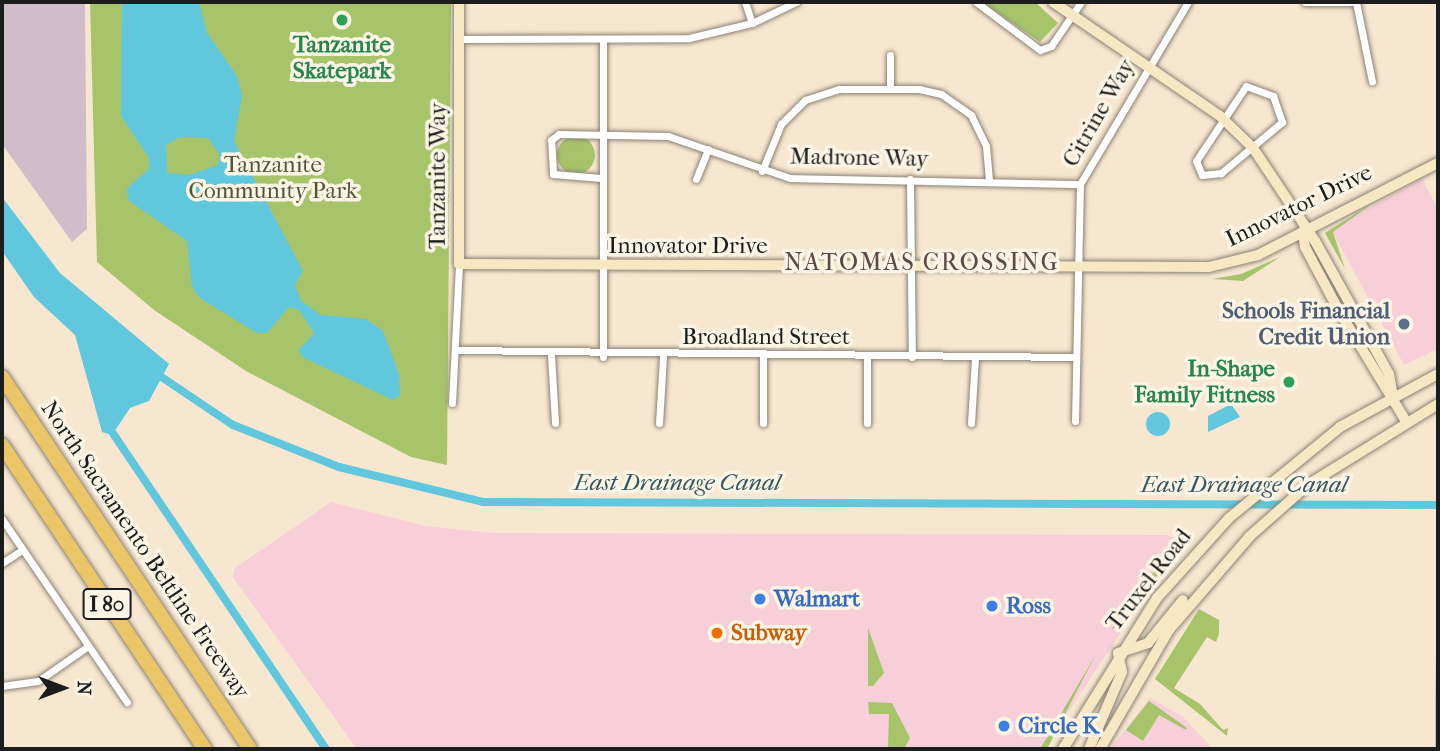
<!DOCTYPE html>
<html>
<head>
<meta charset="utf-8">
<style>
  body { margin:0 }
  #map { position:relative; width:1440px; height:751px; overflow:hidden; background:#f8e7d0; font-family:"IM FELL French Canon",serif }
  div>[style] { position:absolute }
  [style*='--x'] { left:calc(var(--x)*1px); top:calc(var(--y)*1px); width:calc(var(--w)*1px); rotate:calc(var(--a)*1deg) }
  .built>* { inset:0; background:#f6cfd8 }
  .industrial>* { inset:0; background:#d1bdca }
  .green>* { inset:0; background:#a7c46b }
  .round { border-radius:50% }
  .water>* { inset:0; background:#60c7dc }
  .canal>* { height:8px; margin:-4px; padding:0 4px; transform-origin:4px; border-radius:4px; background:#60c7dc }
  .roads { filter:drop-shadow(0 0 2px #8a8276) drop-shadow(0 0 2px #8a8276) }
  .street>* { height:7px; margin:-3.5px; padding:0 3.5px; transform-origin:3.5px; border-radius:3.5px; background:#fff }
  .secondary>* { height:10px; margin:-5px; padding:0 5px; transform-origin:5px; border-radius:5px; background:#f7e8c3 }
  .highway>* { height:14px; margin:-7px; padding:0 7px; transform-origin:7px; border-radius:7px; background:#eac669 }
  .dots>* { width:19px; height:19px; translate:-50% -50%; box-sizing:border-box; border:4px solid #fcf5e5; border-radius:50% }
  span { translate:-50% -50%; white-space:nowrap; text-align:center; line-height:1.15; -webkit-text-stroke:7px #fcf5e5; paint-order:stroke }
  .shield-label span { padding:2px 5px; background:#fcf5e5; border:2px solid; border-radius:5px; -webkit-text-stroke-width:0 }
  .shield-label { font-size:21px; color:#1c1c1c; font-weight:700 }
  .leisure-label { font-size:23px; color:#27864d; font-weight:700 }
  .right { translate:-100% -50%; text-align:right }
  .street-label { font-size:23px; color:#1c1c1c }
  .park-label { font-size:23px; color:#4d5738 }
  .service-label { font-size:23px; color:#4e5e75; font-weight:700 }
  .shop-label { font-size:23px; color:#366cbe; font-weight:700 }
  .left { translate:0 -50%; text-align:left }
  .food-label { font-size:23px; color:#c56008; font-weight:700 }
  .neighbourhood-label { font-size:24px; color:#5f4845; letter-spacing:2px }
  .water-label { font-size:24px; color:#34585f; font-style:italic }
  .frame { position:absolute; inset:0; border:4px solid #1c1c1c; pointer-events:none }
  .north { position:absolute; left:28px; top:653px; width:70px; height:70px; -webkit-text-stroke:5px #fcf5e5; paint-order:stroke; rotate:90deg; font-size:19px; font-weight:700; line-height:28px; text-align:center; color:#1c1c1c }
  .north::after { content:''; display:block; margin:auto; width:24px; height:32px; background:#1c1c1c; clip-path:polygon(50% 0,100% 100%,50% 72%,0 100%) }
</style>
</head>
<body>
<div id="map">
  <div class="built">
    <i style="clip-path:polygon(1422px 179px,1438px 209px,1438px 349px,1404px 365px,1331px 229px)"></i>
    <i style="clip-path:polygon(331px 502px,425px 526px,494px 533px,1166px 535px,1181px 541px,1044px 749px,357px 749px,233px 577px,235px 568px)"></i>
    <i style="clip-path:polygon(1150px 698px,1183px 717px,1213px 749px,1110px 749px)"></i>
  </div>
  <div class="industrial">
    <i style="clip-path:polygon(2px 2px,85px 2px,87px 229px,72px 242px,2px 144px)"></i>
    <i style="clip-path:polygon(1438px 557px,1438px 749px,1435px 749px,1435px 702px)"></i>
  </div>
  <div class="green">
    <i style="clip-path:polygon(90px 2px,451px 2px,447px 465px,411px 457px,246px 371px,154px 310px,97px 262px)"></i>
    <i style="clip-path:polygon(982px 2px,1035px 2px,1058px 23px,1040px 42px)"></i>
    <i class="round" style="left:557px;top:136px;width:38px;height:38px"></i>
    <i style="clip-path:polygon(1373px 203px,1333px 232px,1345px 269px,1325px 233px)"></i>
    <i style="clip-path:polygon(1280px 257px,1243px 281px,1212px 279px,1241px 274px)"></i>
    <i style="clip-path:polygon(1162px 561px,1167px 565px,1112px 630px,1114px 624px)"></i>
    <i style="clip-path:polygon(1199px 609px,1219px 620px,1219px 634px,1216px 642px,1207px 637px,1174px 688px,1200px 704px,1223px 730px,1228px 728px,1227px 736px,1155px 679px)"></i>
    <i style="clip-path:polygon(868px 628px,884px 673px,873px 686px,868px 686px)"></i>
    <i style="clip-path:polygon(1095px 656px,1047px 749px,1040px 749px,1043px 744px)"></i>
    <i style="clip-path:polygon(1149px 701px,1187px 728px,1186px 730px,1159px 715px,1143px 741px,1126px 730px)"></i>
    <i style="clip-path:polygon(868px 702px,892px 703px,910px 738px,904px 749px,881px 749px,888px 747px,889px 714px,869px 714px)"></i>
  </div>
  <div class="water">
    <i style="clip-path:polygon(evenodd,122px 2px,199px 2px,207px 33px,237px 76px,242px 96px,234px 141px,303px 271px,295px 285px,301px 301px,321px 315px,366px 319px,383px 331px,399px 374px,400px 395px,393px 400px,304px 358px,298px 351px,314px 333px,299px 310px,289px 307px,267px 333px,257px 333px,200px 298px,192px 287px,187px 241px,128px 200px,127px 188px,149px 169px,149px 158px,121px 116px,122px 2px,180px 137px,208px 138px,220px 155px,218px 165px,189px 175px,167px 173px,166px 145px,180px 137px)"></i>
    <i style="clip-path:polygon(2px 197px,60px 273px,169px 364px,149px 401px,130px 408px,112px 435px,102px 432px,75px 335px,34px 297px,2px 251px)"></i>
    <i style="clip-path:polygon(1231px 404px,1240px 417px,1208px 432px,1208px 416px)"></i>
    <i class="round" style="left:1146px;top:412px;width:24px;height:24px"></i>
  </div>
  <div class="canal">
    <i style="--x:154;--y:372;--w:95;--a:33.9"></i>
    <i style="--x:233;--y:425;--w:114;--a:21.6"></i>
    <i style="--x:339;--y:467;--w:149;--a:13.6"></i>
    <i style="--x:484;--y:502;--w:954;--a:0.18"></i>
    <i style="--x:108;--y:426;--w:390;--a:56"></i>
  </div>
  <div class="roads">
    <div class="street">
      <i style="--x:745;--y:2;--w:22;--a:72"></i>
      <i style="--x:976;--y:2;--w:80;--a:36.9"></i>
      <i style="--x:1040;--y:50;--w:12;--a:-20"></i>
      <i style="--x:1051;--y:46;--w:53;--a:-55.7"></i>
      <i style="--x:1305;--y:2;--w:48;--a:0"></i>
      <i style="--x:1356;--y:2;--w:81;--a:78.6"></i>
      <i style="--x:458;--y:39;--w:231;--a:-0.2"></i>
      <i style="--x:689;--y:38;--w:65;--a:-13.4"></i>
      <i style="--x:752;--y:23;--w:49;--a:-25.5"></i>
      <i style="--x:603;--y:41;--w:316;--a:90"></i>
      <i style="--x:1246;--y:86;--w:29;--a:20"></i>
      <i style="--x:1273;--y:96;--w:28;--a:71"></i>
      <i style="--x:1282;--y:122;--w:80;--a:140.1"></i>
      <i style="--x:1221;--y:173;--w:19;--a:174"></i>
      <i style="--x:1202;--y:175;--w:15;--a:-113"></i>
      <i style="--x:1196;--y:161;--w:90;--a:-56.3"></i>
      <i style="--x:890;--y:89;--w:34;--a:-90"></i>
      <i style="--x:762;--y:171;--w:51;--a:-68"></i>
      <i style="--x:781;--y:124;--w:34;--a:-45"></i>
      <i style="--x:805;--y:100;--w:36;--a:-18"></i>
      <i style="--x:839;--y:89;--w:80;--a:0"></i>
      <i style="--x:919;--y:89;--w:23;--a:13"></i>
      <i style="--x:941;--y:94;--w:37;--a:35"></i>
      <i style="--x:971;--y:115;--w:34;--a:64"></i>
      <i style="--x:986;--y:146;--w:33;--a:85"></i>
      <i style="--x:601;--y:178;--w:48;--a:-175.2"></i>
      <i style="--x:553;--y:174;--w:34;--a:-93"></i>
      <i style="--x:551;--y:140;--w:10;--a:-37"></i>
      <i style="--x:559;--y:134;--w:109;--a:1.1"></i>
      <i style="--x:668;--y:136;--w:129;--a:19"></i>
      <i style="--x:790;--y:178;--w:290;--a:1.2"></i>
      <i style="--x:696;--y:179;--w:32;--a:-68"></i>
      <i style="--x:910;--y:179;--w:178;--a:89.4"></i>
      <i style="--x:457;--y:350;--w:619;--a:0.65"></i>
      <i style="--x:551;--y:355;--w:68;--a:86.6"></i>
      <i style="--x:867;--y:357;--w:66;--a:90"></i>
      <i style="--x:452;--y:403;--w:139;--a:-87.1"></i>
      <i style="--x:1075;--y:421;--w:237;--a:-88.8"></i>
      <i style="--x:1080;--y:184;--w:212;--a:-59.3"></i>
      <i style="--x:659;--y:423;--w:66;--a:-86.5"></i>
      <i style="--x:763;--y:423;--w:66;--a:-90"></i>
      <i style="--x:971;--y:423;--w:66;--a:-86.5"></i>
      <i style="--x:2;--y:519;--w:222;--a:55.7"></i>
      <i style="--x:2;--y:563;--w:24;--a:-33"></i>
      <i style="--x:2;--y:686;--w:36;--a:-8"></i>
      <i style="--x:38;--y:681;--w:61;--a:-35"></i>
    </div>
    <div class="secondary">
      <i style="--x:459;--y:2;--w:262;--a:90"></i>
      <i style="--x:459;--y:264;--w:750;--a:0.23"></i>
      <i style="--x:1209;--y:267;--w:50;--a:-13.8"></i>
      <i style="--x:1258;--y:255;--w:202;--a:-27.1"></i>
      <i style="--x:1053;--y:2;--w:202;--a:34.3"></i>
      <i style="--x:1220;--y:116;--w:46;--a:44.1"></i>
      <i style="--x:1253;--y:148;--w:112;--a:56.3"></i>
      <i style="--x:1315;--y:241;--w:152;--a:60.9"></i>
      <i style="--x:1389;--y:374;--w:22;--a:80"></i>
      <i style="--x:1303;--y:231;--w:16;--a:83"></i>
      <i style="--x:1305;--y:247;--w:72;--a:62"></i>
      <i style="--x:1339;--y:311;--w:129;--a:58.7"></i>
      <i style="--x:1118;--y:653;--w:32;--a:-18"></i>
      <i style="--x:1148;--y:643;--w:55;--a:-50.9"></i>
      <i style="--x:1063;--y:749;--w:178;--a:-58.1"></i>
      <i style="--x:1157;--y:598;--w:108;--a:-48"></i>
      <i style="--x:1229;--y:518;--w:144;--a:-39.3"></i>
      <i style="--x:1340;--y:427;--w:111;--a:-28.4"></i>
      <i style="--x:1089;--y:749;--w:84;--a:-66.8"></i>
      <i style="--x:1122;--y:672;--w:19;--a:-102"></i>
      <i style="--x:1100;--y:749;--w:138;--a:-59.9"></i>
      <i style="--x:1169;--y:630;--w:124;--a:-49.2"></i>
      <i style="--x:1250;--y:536;--w:79;--a:-41.4"></i>
      <i style="--x:1309;--y:484;--w:152;--a:-31.8"></i>
    </div>
    <div class="highway">
      <i style="--x:2;--y:377;--w:447;--a:56.3"></i>
      <i style="--x:2;--y:445;--w:366;--a:56.3"></i>
    </div>
  </div>
  <div class="dots">
    <i style="left:342px;top:20px;background:#2e9e5b"></i>
    <i style="left:1404px;top:324px;background:#5c6f8a"></i>
    <i style="left:1289px;top:382px;background:#2e9e5b"></i>
    <i style="left:760px;top:599px;background:#3f7fe0"></i>
    <i style="left:992px;top:606px;background:#3f7fe0"></i>
    <i style="left:717px;top:633px;background:#e8710a"></i>
    <i style="left:1004px;top:726px;background:#3f7fe0"></i>
  </div>
  <div class="shield-label">
    <span style="left:107px;top:604px">I 80</span>
  </div>
  <div class="leisure-label">
    <span style="left:342px;top:58px">Tanzanite<br>Skatepark</span>
    <span class="right" style="left:1275px;top:382px">In-Shape<br>Family Fitness</span>
  </div>
  <div class="street-label">
    <span style="left:1099px;top:113px;rotate:-60deg">Citrine Way</span>
    <span style="left:859px;top:158px;rotate:1deg">Madrone Way</span>
    <span style="left:438px;top:176px;rotate:-90deg">Tanzanite Way</span>
    <span style="left:1299px;top:206px;rotate:-26deg">Innovator Drive</span>
    <span style="left:688px;top:246px">Innovator Drive</span>
    <span style="left:766px;top:337px">Broadland Street</span>
    <span style="left:145px;top:550px;rotate:56deg">North Sacramento Beltline Freeway</span>
    <span style="left:1149px;top:580px;rotate:-52deg">Truxel Road</span>
  </div>
  <div class="park-label">
    <span style="left:273px;top:178px">Tanzanite<br>Community Park</span>
  </div>
  <div class="service-label">
    <span class="right" style="left:1390px;top:324px">Schools Financial<br>Credit Union</span>
  </div>
  <div class="shop-label">
    <span class="left" style="left:774px;top:599px">Walmart</span>
    <span class="left" style="left:1006px;top:606px">Ross</span>
    <span class="left" style="left:1018px;top:726px">Circle K</span>
  </div>
  <div class="food-label">
    <span class="left" style="left:731px;top:633px">Subway</span>
  </div>
  <div class="neighbourhood-label">
    <span style="left:922px;top:263px">NATOMAS CROSSING</span>
  </div>
  <div class="water-label">
    <span style="left:677px;top:483px">East Drainage Canal</span>
    <span style="left:1244px;top:485px">East Drainage Canal</span>
  </div>
  <div class="frame"></div>
  <div class="north">N</div>
</div>
</body>
</html>
